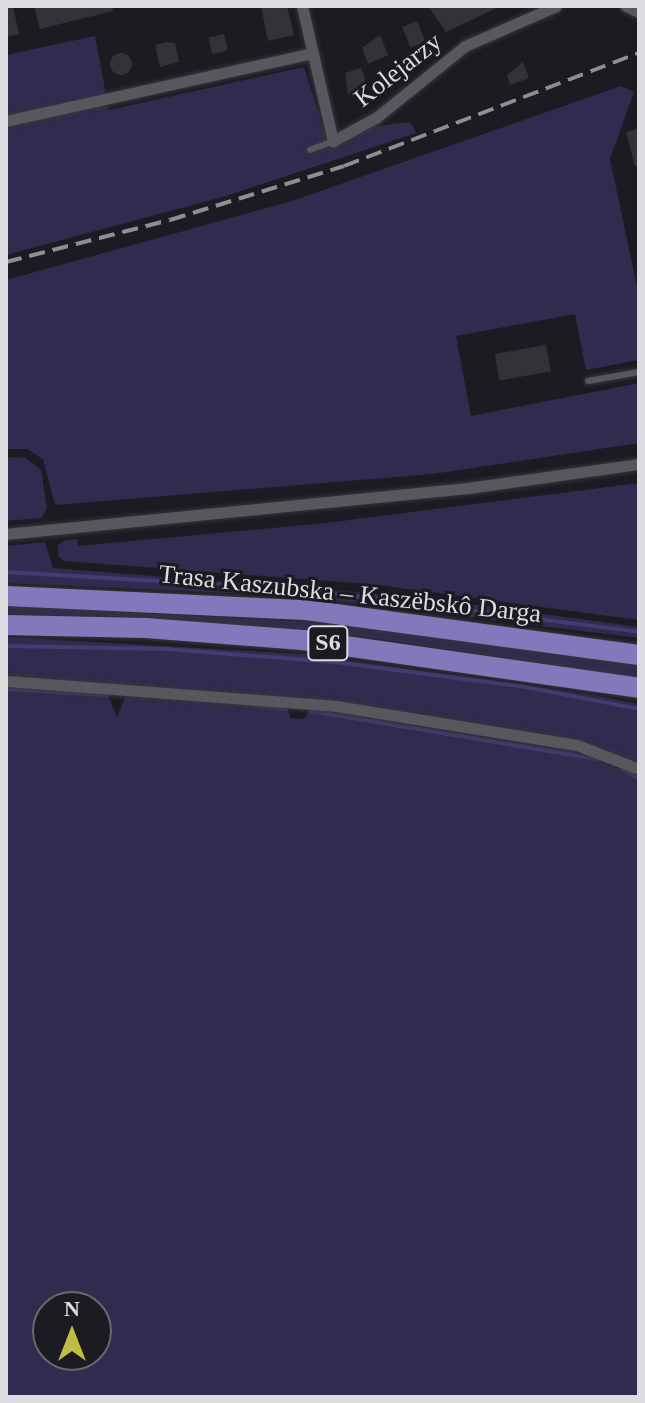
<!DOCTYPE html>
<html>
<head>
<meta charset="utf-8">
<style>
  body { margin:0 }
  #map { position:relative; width:645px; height:1403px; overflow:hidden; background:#1c1b21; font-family:Georgia,serif }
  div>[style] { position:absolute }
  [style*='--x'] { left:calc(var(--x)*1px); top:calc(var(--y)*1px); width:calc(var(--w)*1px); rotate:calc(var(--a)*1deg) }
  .green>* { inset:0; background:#312b4f }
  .stream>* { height:4px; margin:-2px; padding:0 2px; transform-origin:2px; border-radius:2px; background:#443b71 }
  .building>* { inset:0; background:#333239; transform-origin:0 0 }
  .round { border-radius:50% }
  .roads { filter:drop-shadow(0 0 2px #36353a) drop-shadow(0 0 2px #36353a) }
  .service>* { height:6px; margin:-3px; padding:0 3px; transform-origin:3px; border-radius:3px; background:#58575e }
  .minor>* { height:11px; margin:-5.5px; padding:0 5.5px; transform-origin:5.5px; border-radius:5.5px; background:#58575e }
  .motorway>* { height:20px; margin:-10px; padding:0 10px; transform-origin:10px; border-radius:10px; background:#8279bc }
  .rail>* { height:4px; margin-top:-2px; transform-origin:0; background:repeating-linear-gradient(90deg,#8f8e93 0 16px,transparent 0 24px) }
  span { translate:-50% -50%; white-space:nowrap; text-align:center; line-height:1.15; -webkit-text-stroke:6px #1c1b21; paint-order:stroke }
  .shield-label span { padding:2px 6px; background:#1c1b21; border:2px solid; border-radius:6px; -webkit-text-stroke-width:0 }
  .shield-label { font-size:24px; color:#dddde1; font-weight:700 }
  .street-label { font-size:26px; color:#dddde1 }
  .frame { position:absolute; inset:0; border:8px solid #dddde1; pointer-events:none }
  .north { position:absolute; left:32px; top:1291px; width:80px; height:80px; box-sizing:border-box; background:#1c1b21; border:2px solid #69696e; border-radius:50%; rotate:0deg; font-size:22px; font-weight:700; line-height:32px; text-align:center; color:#dddde1 }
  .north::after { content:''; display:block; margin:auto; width:28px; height:36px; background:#bebf42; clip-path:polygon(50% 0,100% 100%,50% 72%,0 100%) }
</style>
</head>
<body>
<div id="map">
  <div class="green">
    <i style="clip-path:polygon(95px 36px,109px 110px,304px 67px,330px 148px,376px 126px,410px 122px,416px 133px,226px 196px,6px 255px,6px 55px)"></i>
    <i style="clip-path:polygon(621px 86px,634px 92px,610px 159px,639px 296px,639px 360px,586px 370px,575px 314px,456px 336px,471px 416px,639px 383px,639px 443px,433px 474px,55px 505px,43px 459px,27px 449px,6px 449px,6px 280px,292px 201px)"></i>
    <i style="clip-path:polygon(6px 457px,26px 458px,41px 470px,47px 508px,42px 518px,6px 521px)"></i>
    <i style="clip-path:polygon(639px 483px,639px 620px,370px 584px,64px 561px,58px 556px,58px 545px,66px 540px,77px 539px,78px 546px,326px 523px)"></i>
    <i style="clip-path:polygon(45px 542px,53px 568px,418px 597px,639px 627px,639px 638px,296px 596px,6px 583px,6px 546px)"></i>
    <i style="clip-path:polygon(6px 606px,345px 624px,627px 663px,639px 665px,639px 678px,367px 637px,140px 617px,6px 614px)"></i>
    <i style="clip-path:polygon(6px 637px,304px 654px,594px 695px,639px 704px,639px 763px,584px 742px,325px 700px,6px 676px)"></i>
    <i style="clip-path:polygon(evenodd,6px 687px,107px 692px,117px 717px,126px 695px,286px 706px,291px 718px,304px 719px,310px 709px,323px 710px,570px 750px,639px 777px,639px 1397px,6px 1397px,6px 687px,48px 1307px,96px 1307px,96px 1355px,48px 1355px,48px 1307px)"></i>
  </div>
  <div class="stream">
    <i style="--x:6;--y:572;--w:303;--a:3.4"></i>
    <i style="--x:308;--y:590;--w:334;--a:7.2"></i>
    <i style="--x:6;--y:646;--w:160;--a:1.1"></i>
    <i style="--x:166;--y:649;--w:169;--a:4.4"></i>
    <i style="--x:334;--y:662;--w:188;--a:7.4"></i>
    <i style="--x:520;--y:686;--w:121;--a:10.9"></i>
    <i style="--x:6;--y:689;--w:101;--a:3.4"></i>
    <i style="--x:257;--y:705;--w:29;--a:8"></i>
    <i style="--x:310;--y:711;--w:292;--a:9.5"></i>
    <i style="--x:621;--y:768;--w:21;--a:31"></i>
  </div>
  <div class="building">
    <i style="clip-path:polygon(6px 6px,13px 6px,19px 34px,6px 37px)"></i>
    <i style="clip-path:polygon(34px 6px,112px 6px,113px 11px,40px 29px)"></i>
    <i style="clip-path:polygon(261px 6px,287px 6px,294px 35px,268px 41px)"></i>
    <i style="clip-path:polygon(428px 6px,499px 6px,499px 7px,446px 32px)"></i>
    <i style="left:417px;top:21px;width:22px;height:16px;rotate:68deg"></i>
    <i style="left:224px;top:34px;width:17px;height:16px;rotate:77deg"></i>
    <i style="clip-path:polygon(380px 35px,388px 55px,368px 64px,362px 48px)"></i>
    <i style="clip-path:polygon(166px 42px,175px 43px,179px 62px,160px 67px,155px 45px)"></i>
    <i class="round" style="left:110px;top:53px;width:22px;height:22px"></i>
    <i style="clip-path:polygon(523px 62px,529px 78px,510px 85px,507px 75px)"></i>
    <i style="clip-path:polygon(361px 68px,368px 87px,348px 95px,345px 73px)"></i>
    <i style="clip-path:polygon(639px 128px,639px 166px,635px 166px,626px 132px)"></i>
    <i style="left:546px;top:345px;width:27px;height:52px;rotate:80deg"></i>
  </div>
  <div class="roads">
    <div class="service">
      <i style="--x:310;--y:150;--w:25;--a:-21"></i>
      <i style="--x:588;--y:381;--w:52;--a:-10"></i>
    </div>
    <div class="minor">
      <i style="--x:302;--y:6;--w:139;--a:77.1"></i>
      <i style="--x:333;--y:141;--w:50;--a:-28.6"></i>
      <i style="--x:377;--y:117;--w:113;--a:-38.9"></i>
      <i style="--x:465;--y:46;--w:99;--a:-23.7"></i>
      <i style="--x:626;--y:6;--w:14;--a:25"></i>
      <i style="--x:6;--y:121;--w:314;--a:-12.5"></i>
      <i style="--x:6;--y:534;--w:471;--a:-5.7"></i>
      <i style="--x:475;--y:487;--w:166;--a:-8"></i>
      <i style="--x:6;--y:681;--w:331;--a:4.3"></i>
      <i style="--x:336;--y:706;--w:244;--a:9.2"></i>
      <i style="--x:577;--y:745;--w:66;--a:21.2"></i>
    </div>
    <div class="motorway">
      <i style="--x:6;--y:596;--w:300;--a:2.7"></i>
      <i style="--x:306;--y:610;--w:336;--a:7.7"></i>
      <i style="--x:6;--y:625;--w:140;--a:1.2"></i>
      <i style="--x:146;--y:628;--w:157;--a:4.4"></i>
      <i style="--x:303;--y:640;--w:339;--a:8.1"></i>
    </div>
  </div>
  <div class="rail">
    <i style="--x:6;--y:262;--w:169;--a:-14.4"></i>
    <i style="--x:170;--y:220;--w:182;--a:-17.2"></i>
    <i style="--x:344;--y:166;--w:316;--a:-21"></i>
  </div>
  <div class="shield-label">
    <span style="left:328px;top:643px">S6</span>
  </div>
  <div class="street-label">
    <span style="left:398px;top:70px;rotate:-38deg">Kolejarzy</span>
    <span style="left:350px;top:594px;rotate:6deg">Trasa Kaszubska – Kaszëbskô Darga</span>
  </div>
  <div class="frame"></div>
  <div class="north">N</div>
</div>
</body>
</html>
